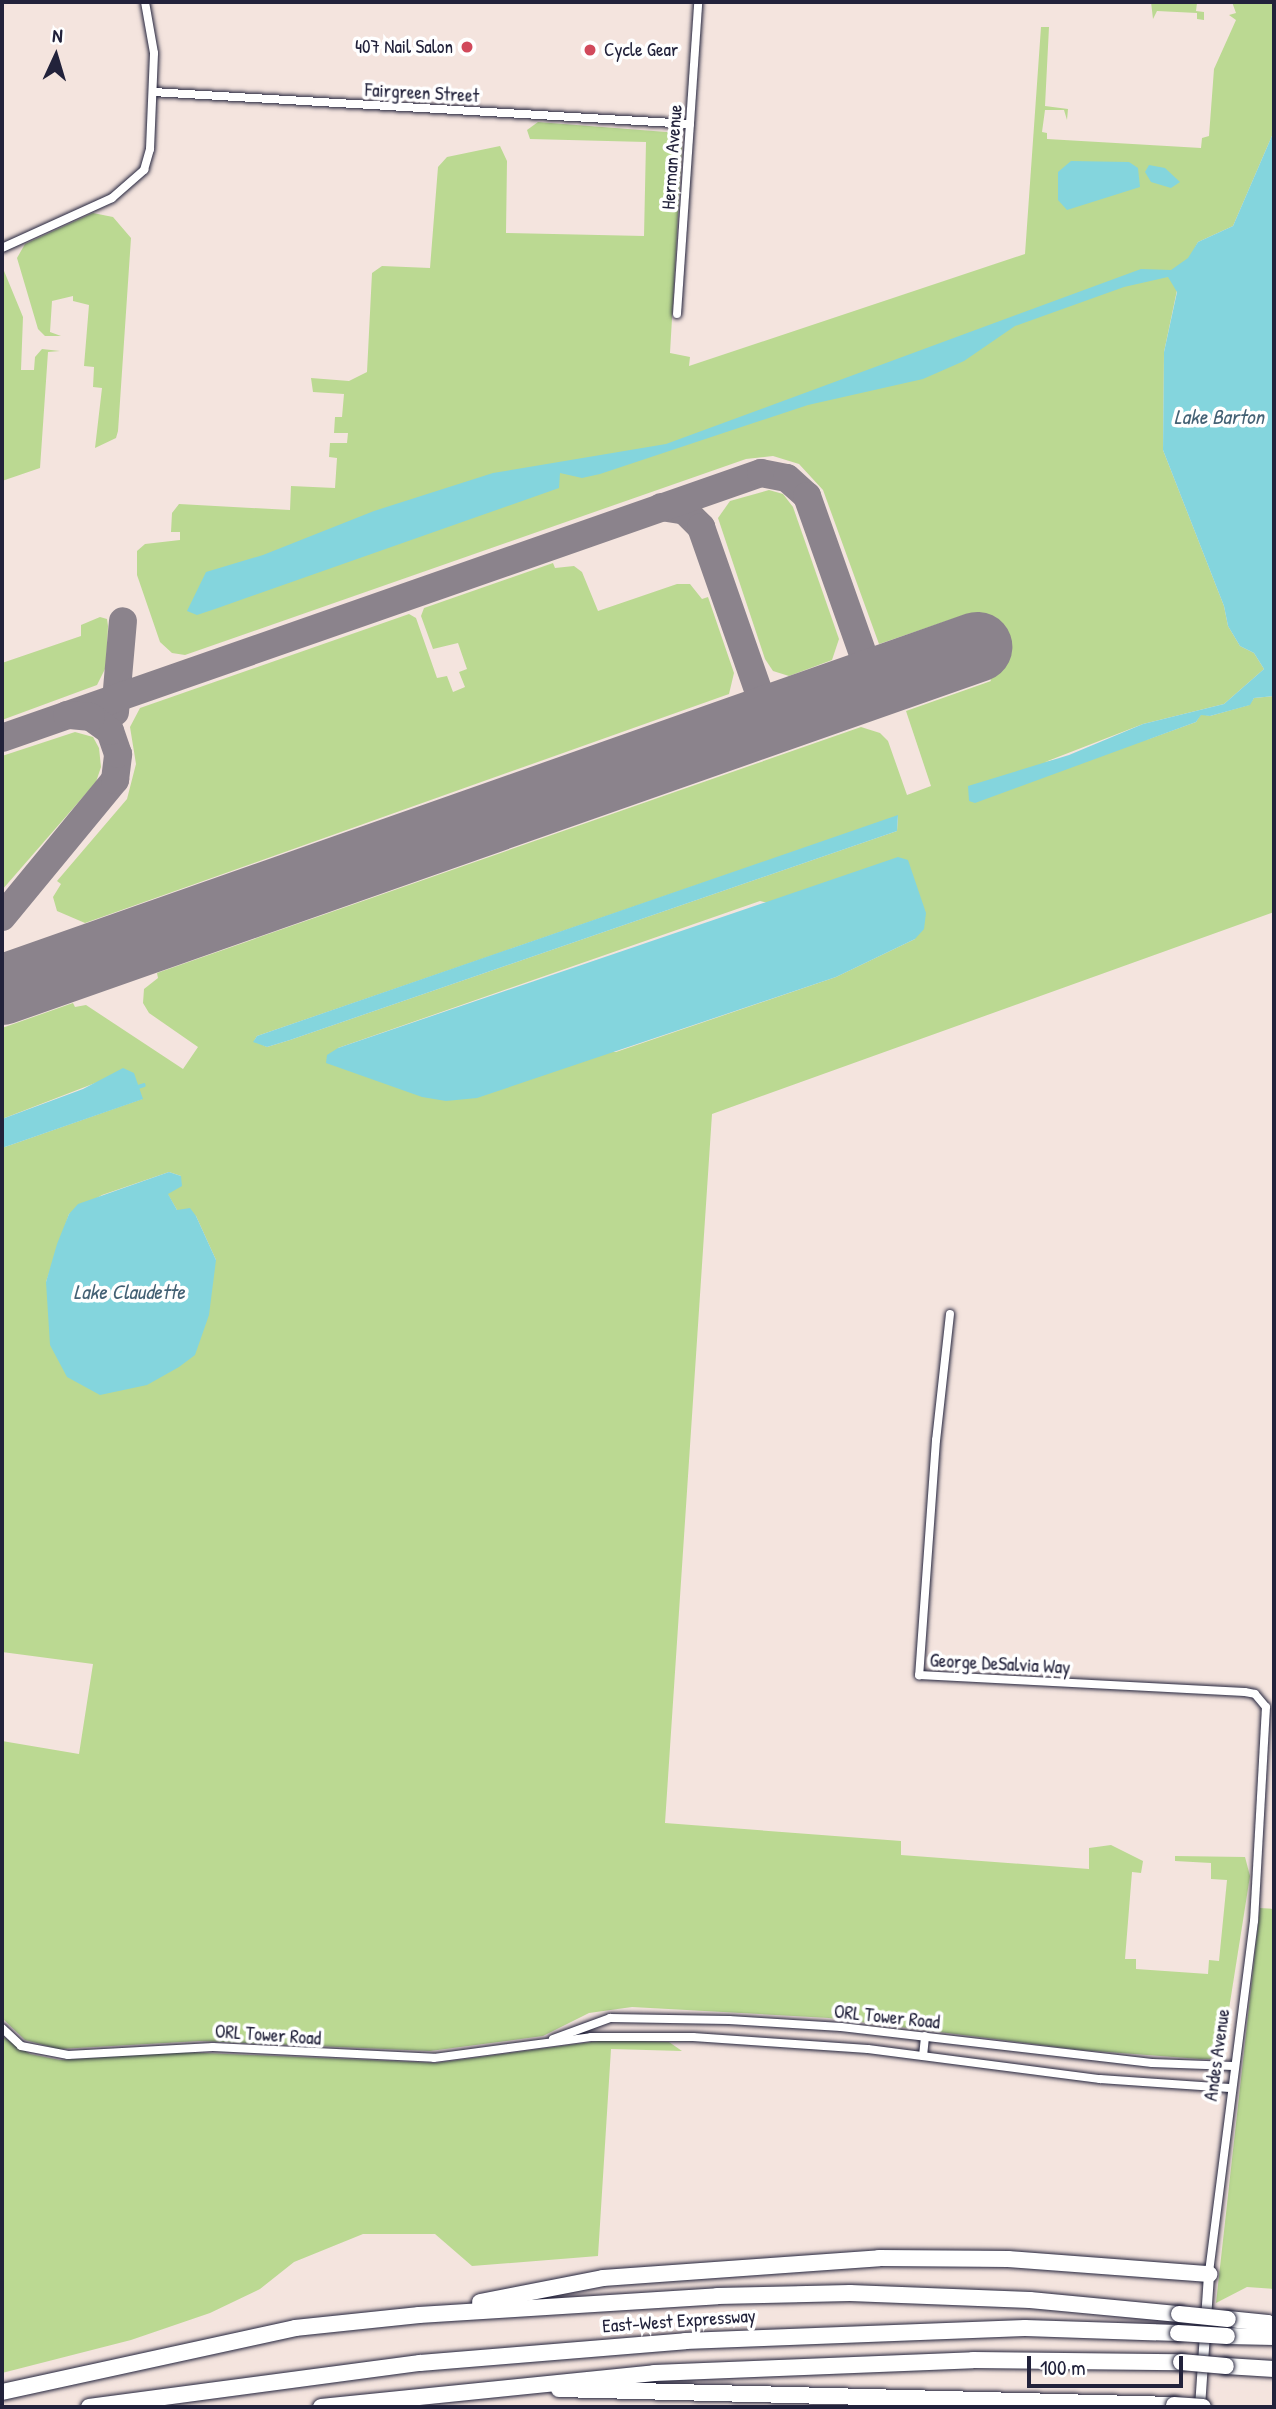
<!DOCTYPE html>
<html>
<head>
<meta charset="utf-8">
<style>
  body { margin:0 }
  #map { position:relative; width:1276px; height:2409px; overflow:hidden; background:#f4e4de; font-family:"Patrick Hand",sans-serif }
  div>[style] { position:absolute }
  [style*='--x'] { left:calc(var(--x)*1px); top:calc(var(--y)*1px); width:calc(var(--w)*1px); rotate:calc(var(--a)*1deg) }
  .green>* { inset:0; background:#bbd992 }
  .water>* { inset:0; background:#84d5dd }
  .stream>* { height:3.5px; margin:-1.75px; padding:0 1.75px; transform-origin:1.75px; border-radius:1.75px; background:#84d5dd }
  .taxiway>* { height:28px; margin:-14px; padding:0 14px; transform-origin:14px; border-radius:14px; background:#8b838c }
  .runway>* { height:70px; margin:-35px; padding:0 35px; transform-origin:35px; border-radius:35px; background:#8b838c }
  .roads { filter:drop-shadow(0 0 2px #22223b) drop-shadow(0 0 2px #22223b) }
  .minor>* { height:8px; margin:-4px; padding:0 4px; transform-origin:4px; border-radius:4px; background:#fff }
  .tertiary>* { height:10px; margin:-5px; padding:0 5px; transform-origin:5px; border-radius:5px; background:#fff }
  .motorway>* { height:16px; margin:-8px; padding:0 8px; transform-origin:8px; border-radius:8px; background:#fff }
  .bridges { filter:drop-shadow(0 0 2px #22223b) drop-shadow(0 0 2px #22223b) }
  .motorway-bridge>* { height:16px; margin:-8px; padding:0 8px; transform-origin:8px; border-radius:8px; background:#fff }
  .dots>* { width:19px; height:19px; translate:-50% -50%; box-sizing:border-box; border:4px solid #fff; border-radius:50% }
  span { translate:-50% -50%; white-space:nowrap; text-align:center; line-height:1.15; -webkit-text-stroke:7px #fff; paint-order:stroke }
  .poi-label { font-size:19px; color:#22223b }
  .right { translate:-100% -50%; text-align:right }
  .left { translate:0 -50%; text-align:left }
  .street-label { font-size:19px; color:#22223b }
  .water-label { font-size:21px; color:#446174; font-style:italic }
  .frame { position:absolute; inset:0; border:4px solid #22223b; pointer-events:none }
  .north { position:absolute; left:21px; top:21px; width:70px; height:70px; -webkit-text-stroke:5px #fff; paint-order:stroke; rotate:4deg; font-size:19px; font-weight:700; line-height:28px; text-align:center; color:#22223b }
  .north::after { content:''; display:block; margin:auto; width:24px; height:32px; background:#22223b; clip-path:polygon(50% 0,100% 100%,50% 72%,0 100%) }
  .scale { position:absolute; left:1027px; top:2356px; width:156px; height:32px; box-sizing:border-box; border:4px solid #22223b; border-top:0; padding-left:9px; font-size:21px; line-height:24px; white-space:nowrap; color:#22223b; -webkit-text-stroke:5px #fff; paint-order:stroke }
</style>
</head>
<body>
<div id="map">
  <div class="green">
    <i style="clip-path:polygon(1151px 2px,1206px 2px,1197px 3px,1196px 11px,1204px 12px,1204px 20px,1197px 19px,1197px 13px,1157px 11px,1153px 19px)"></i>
    <i style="clip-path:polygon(evenodd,1232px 2px,1274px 2px,1274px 131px,1233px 226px,1198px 242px,1180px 276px,1164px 352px,1163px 450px,1224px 606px,1228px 626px,1240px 646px,1254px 653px,1264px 669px,1224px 704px,1143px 724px,1045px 762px,1149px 739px,1196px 722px,1201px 714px,1210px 716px,1249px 705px,1254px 698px,1274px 696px,1274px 912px,712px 1114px,665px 1823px,901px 1841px,901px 1855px,1089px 1869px,1089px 1848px,1111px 1845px,1143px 1861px,1141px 1873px,1132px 1872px,1125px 1959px,1136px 1959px,1136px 1969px,1208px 1974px,1209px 1960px,1219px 1961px,1227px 1880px,1211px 1879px,1211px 1863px,1175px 1861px,1175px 1856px,1245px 1857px,1250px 1876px,1223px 2047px,1210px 2059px,1200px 2059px,1081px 2050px,829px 2018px,632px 2007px,589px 2013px,543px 2036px,430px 2051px,200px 2041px,59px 2049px,25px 2040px,2px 2018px,2px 1741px,79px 1754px,93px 1664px,2px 1652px,2px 1148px,142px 1099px,116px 1075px,2px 1119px,2px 1028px,73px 1003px,75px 1007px,86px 1005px,183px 1069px,198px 1047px,149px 1013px,143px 1003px,144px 989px,158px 978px,157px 973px,861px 727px,880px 733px,888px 741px,907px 795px,931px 786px,906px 711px,991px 681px,967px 614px,879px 644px,823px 490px,799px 464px,773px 456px,746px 459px,185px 655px,172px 653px,160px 642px,137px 575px,137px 551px,145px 544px,180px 540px,180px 532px,171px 532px,172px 513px,179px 504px,290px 510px,291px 486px,335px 488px,337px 458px,329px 457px,330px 443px,347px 443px,348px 433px,334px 433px,335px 417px,342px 417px,344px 394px,313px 392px,311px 378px,349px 381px,367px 372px,372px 273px,382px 266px,430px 268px,438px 167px,447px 157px,500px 146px,507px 161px,506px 233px,644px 236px,646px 142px,530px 139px,527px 130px,538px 122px,679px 133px,682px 145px,670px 353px,690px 357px,689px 366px,1025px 254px,1041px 27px,1049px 27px,1045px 106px,1068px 109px,1067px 120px,1064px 110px,1045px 110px,1042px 132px,1047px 133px,1047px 139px,1201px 148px,1202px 138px,1209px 136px,1214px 69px,1236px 20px,1229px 15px,1236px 13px,1232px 2px,898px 816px,897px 831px,290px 1040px,267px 1047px,254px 1041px,257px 1036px,898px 816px,1232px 2px,760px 901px,915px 939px,836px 977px,616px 1052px,338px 1048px,760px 901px,1232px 2px,169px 1172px,181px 1176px,167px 1193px,177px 1210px,196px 1216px,216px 1260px,46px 1282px,69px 1214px,102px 1195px,169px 1172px)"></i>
    <i style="clip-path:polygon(93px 213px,113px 217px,131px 238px,118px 431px,116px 438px,95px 448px,102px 388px,93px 387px,94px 367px,84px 366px,89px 305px,73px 301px,73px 296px,52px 301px,50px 332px,61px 336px,45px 336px,38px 329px,17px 258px,25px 244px)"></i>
    <i style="clip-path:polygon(2px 266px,23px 317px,21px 370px,34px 370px,35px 357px,42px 349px,60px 351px,48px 352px,40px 468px,2px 481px)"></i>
    <i style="clip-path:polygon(769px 490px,783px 494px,793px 507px,839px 639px,832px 660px,789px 676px,773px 671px,765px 659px,718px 518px,730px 501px)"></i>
    <i style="clip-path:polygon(553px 563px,555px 568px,574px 566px,582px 572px,598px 611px,677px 584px,690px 584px,702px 599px,708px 597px,734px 673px,729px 694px,85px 923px,57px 911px,53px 897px,61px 884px,57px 881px,127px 799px,136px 764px,130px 727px,140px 708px,409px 614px,416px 618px,437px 678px,447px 676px,453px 692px,465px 687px,459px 672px,467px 669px,458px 643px,433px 649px,421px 616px,424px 608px)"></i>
    <i style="clip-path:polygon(100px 617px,107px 619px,108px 626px,106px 667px,97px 685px,2px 720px,2px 663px,81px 636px,81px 625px)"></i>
    <i style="clip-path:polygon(75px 732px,93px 737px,99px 748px,101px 767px,96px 782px,2px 890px,2px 756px)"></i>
    <i style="clip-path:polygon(1260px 1908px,1274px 1909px,1274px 2289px,1247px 2287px,1216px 2303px)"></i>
    <i style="clip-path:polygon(2px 2036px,30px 2054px,60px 2060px,183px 2052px,436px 2063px,606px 2040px,669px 2042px,682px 2051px,611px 2049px,598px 2256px,472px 2266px,435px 2234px,363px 2234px,294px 2262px,260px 2289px,210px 2313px,131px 2340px,2px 2373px)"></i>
  </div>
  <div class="water">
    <i style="clip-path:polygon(1274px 131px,1274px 696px,1254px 698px,1250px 705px,1210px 716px,1201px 715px,1196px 722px,975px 803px,969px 801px,968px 786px,1069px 755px,1143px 724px,1224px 704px,1264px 669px,1254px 653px,1240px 646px,1228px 626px,1224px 606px,1163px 450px,1164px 352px,1177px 292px,1168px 277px,1124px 287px,1015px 326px,964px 361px,923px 379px,808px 405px,600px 474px,582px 478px,560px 473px,559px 488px,215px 609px,197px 615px,187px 611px,206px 572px,263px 555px,374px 511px,493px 473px,666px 444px,1141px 269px,1171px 270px,1188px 258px,1198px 242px,1233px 226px)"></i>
    <i style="clip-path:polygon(1071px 161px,1129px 162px,1138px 168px,1140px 187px,1067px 210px,1058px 200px,1058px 172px)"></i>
    <i style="clip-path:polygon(1149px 165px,1165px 168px,1180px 182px,1171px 188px,1151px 182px,1145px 172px)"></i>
    <i style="clip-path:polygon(898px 815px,897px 831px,290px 1040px,267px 1047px,253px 1042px,257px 1036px)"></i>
    <i style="clip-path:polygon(898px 857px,908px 860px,926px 913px,924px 929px,915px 939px,836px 977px,477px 1098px,446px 1101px,422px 1097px,326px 1063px,327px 1055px,338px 1048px)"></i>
    <i style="clip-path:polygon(123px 1068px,134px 1073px,143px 1099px,2px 1148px,2px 1119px,83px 1089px)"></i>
    <i style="clip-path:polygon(169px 1172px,181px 1176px,182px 1186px,168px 1194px,177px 1210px,190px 1208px,196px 1216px,216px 1260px,209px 1315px,195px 1355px,179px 1367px,147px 1385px,100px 1395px,67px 1377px,50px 1345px,46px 1282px,57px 1244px,69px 1214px,78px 1204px)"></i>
  </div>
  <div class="stream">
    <i style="--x:135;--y:1088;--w:9;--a:-18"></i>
  </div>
  <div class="taxiway">
    <i style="--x:661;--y:507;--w:24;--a:9"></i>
    <i style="--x:685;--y:511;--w:23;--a:45"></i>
    <i style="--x:701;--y:527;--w:206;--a:70.7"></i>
    <i style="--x:115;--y:712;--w:91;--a:-85"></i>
    <i style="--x:2;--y:738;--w:804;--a:-19.25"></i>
    <i style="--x:761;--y:473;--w:26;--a:11"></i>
    <i style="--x:787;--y:478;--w:27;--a:42"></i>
    <i style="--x:807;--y:496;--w:201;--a:70.5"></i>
    <i style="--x:2;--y:917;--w:178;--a:-50.5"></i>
    <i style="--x:115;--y:780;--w:26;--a:-83"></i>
    <i style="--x:118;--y:754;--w:24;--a:-109"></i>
    <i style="--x:110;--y:731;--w:24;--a:-144"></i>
    <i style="--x:91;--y:717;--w:24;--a:-175"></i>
    <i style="--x:2;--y:970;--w:25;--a:12"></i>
    <i style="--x:26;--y:975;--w:33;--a:-9"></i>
  </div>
  <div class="runway">
    <i style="--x:2;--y:990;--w:1034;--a:-19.38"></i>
  </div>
  <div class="roads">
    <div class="minor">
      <i style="--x:153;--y:92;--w:538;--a:3.41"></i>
      <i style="--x:2;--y:248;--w:121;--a:-24.4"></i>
      <i style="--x:112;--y:198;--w:43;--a:-41.2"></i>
      <i style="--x:144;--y:170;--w:22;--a:-74"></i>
      <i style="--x:150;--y:149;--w:96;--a:-87.6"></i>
      <i style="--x:154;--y:53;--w:52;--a:-100"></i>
      <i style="--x:677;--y:314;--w:313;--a:-86.1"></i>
      <i style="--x:950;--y:1314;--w:127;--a:96.3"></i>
      <i style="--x:936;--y:1440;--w:236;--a:94.1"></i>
      <i style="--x:919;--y:1675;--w:326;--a:3"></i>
      <i style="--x:1245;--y:1692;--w:10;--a:11"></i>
      <i style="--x:1255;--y:1694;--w:17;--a:50"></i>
      <i style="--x:1266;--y:1707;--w:214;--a:93.2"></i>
      <i style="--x:1254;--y:1921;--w:356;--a:97.3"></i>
      <i style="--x:2;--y:2028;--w:26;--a:43"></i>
      <i style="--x:21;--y:2046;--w:48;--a:10.8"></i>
      <i style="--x:68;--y:2055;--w:145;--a:-3.2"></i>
      <i style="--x:213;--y:2047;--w:221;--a:2.8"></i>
      <i style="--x:434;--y:2058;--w:158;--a:-7.6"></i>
      <i style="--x:591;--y:2037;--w:102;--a:0"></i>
      <i style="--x:693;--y:2037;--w:175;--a:3.9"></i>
      <i style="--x:868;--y:2049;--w:234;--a:7.4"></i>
      <i style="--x:1100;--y:2079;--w:130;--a:4"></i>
      <i style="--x:553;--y:2039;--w:61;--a:-20.2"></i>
      <i style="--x:610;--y:2018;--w:119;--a:1"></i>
      <i style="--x:729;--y:2020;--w:112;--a:3.6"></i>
      <i style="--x:841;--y:2027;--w:313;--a:6.6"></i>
      <i style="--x:1152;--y:2063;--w:81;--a:2.1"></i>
      <i style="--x:923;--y:2056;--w:20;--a:-84"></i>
    </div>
    <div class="tertiary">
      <i style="--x:1200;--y:2407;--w:133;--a:-86.1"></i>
    </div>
    <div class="motorway">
      <i style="--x:480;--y:2302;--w:125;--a:-11"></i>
      <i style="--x:603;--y:2278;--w:277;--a:-4.1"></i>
      <i style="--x:879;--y:2258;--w:129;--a:0.4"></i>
      <i style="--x:1008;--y:2259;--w:202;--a:4.3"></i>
      <i style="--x:1228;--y:2319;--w:40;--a:5.7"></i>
      <i style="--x:1268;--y:2323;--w:13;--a:61"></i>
      <i style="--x:1227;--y:2336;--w:47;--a:1.2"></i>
      <i style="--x:1226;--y:2366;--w:48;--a:3.6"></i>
      <i style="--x:559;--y:2389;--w:615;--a:1.49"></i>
      <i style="--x:2;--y:2392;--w:300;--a:-12.3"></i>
      <i style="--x:295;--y:2328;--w:125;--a:-6"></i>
      <i style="--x:419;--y:2315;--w:299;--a:-3.6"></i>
      <i style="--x:717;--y:2296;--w:133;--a:-1.3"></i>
      <i style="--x:850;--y:2293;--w:180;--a:2.2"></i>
      <i style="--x:1030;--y:2300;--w:150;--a:5.4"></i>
      <i style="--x:89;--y:2407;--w:334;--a:-7.6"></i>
      <i style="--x:420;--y:2363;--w:266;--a:-4.7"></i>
      <i style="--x:685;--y:2341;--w:340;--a:-2.2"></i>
      <i style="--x:1025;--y:2328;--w:153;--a:1.9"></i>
      <i style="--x:321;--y:2407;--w:335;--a:-5.8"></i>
      <i style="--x:654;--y:2373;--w:319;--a:-2.3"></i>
      <i style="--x:973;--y:2360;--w:208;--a:0.6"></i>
    </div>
  </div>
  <div class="bridges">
    <div class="motorway-bridge">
      <i style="--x:1179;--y:2314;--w:49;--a:5.8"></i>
      <i style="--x:1178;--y:2333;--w:49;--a:3.5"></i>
      <i style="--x:1181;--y:2362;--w:45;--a:5.1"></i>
      <i style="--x:1174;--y:2405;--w:29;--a:4"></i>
    </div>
  </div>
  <div class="dots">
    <i style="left:467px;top:47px;background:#d1495b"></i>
    <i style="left:590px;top:50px;background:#d1495b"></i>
  </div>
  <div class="poi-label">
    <span class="right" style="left:453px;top:47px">407 Nail Salon</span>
    <span class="left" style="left:604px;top:50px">Cycle Gear</span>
  </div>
  <div class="street-label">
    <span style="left:422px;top:93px;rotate:3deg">Fairgreen Street</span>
    <span style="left:672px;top:157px;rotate:-86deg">Herman Avenue</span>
    <span style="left:1000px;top:1664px;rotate:3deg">George DeSalvia Way</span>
    <span style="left:887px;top:2017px;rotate:6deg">ORL Tower Road</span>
    <span style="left:268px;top:2035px;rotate:4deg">ORL Tower Road</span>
    <span style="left:1217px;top:2055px;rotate:-82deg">Andes Avenue</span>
    <span style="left:679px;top:2321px;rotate:-4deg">East-West Expressway</span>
  </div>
  <div class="water-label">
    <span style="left:1219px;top:417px">Lake Barton</span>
    <span style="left:129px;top:1292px">Lake Claudette</span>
  </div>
  <div class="frame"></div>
  <div class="north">N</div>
  <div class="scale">100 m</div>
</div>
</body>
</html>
